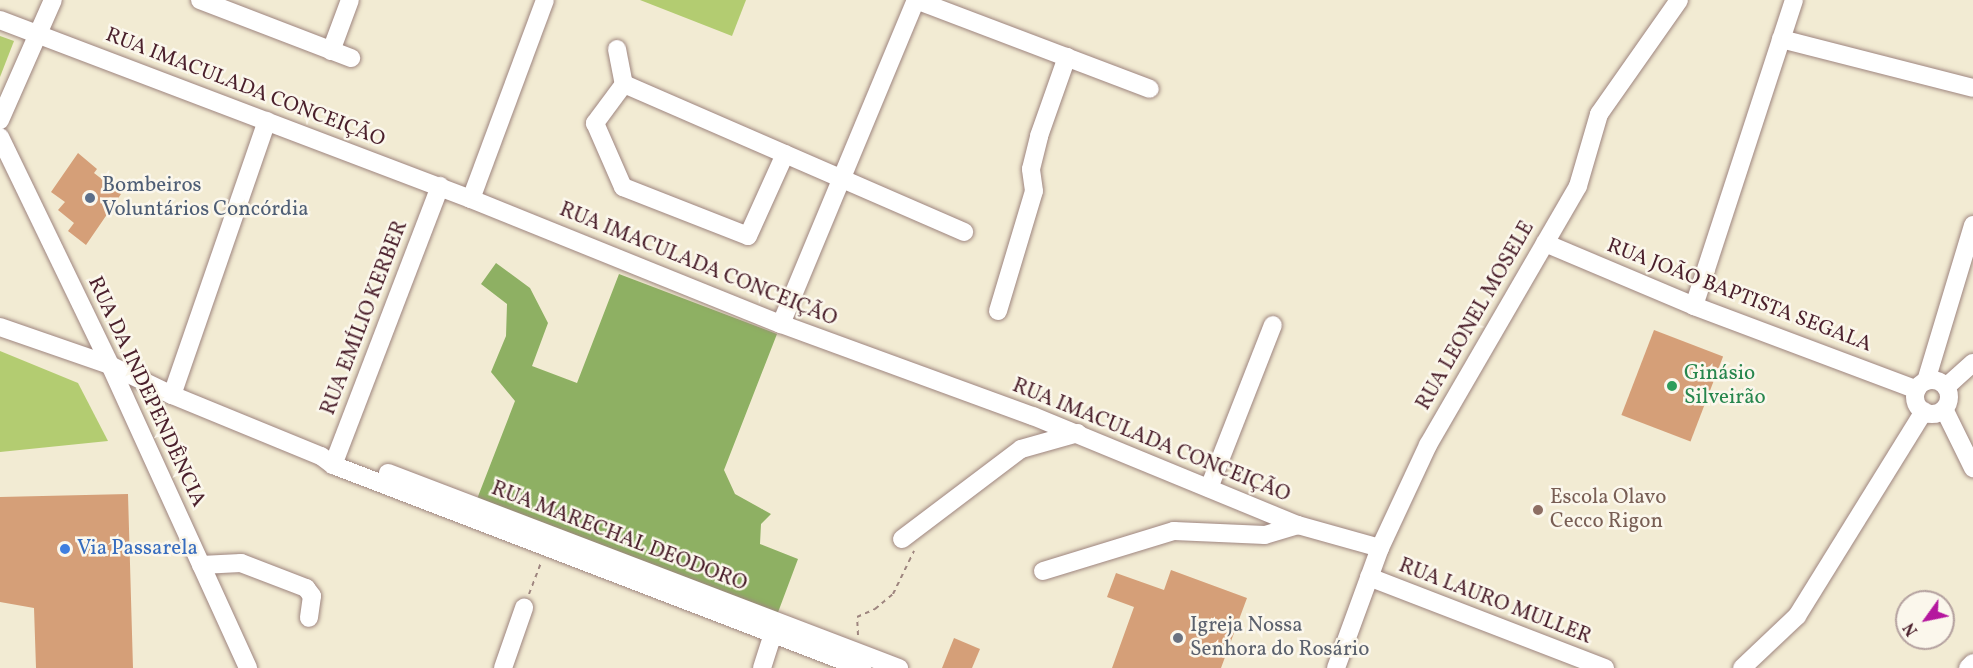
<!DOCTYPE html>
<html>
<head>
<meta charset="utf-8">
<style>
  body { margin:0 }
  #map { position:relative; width:1973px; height:668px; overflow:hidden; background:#f2ebd3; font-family:Vollkorn,serif }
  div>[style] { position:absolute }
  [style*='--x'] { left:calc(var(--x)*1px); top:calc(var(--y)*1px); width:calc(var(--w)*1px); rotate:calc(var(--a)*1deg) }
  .green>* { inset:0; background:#b3cc71 }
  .forest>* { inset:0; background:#8eb063 }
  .building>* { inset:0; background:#d59f78; transform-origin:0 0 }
  .path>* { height:2px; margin-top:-1px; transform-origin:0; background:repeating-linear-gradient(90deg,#9e857f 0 4.5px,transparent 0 9px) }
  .roads { filter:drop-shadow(0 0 2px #9e857f) drop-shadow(0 0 2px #9e857f) }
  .minor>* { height:18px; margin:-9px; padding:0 9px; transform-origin:9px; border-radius:9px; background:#fff }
  .minor>.ring { margin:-9px; padding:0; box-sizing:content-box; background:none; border:18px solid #fff; border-radius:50% }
  .dots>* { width:16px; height:16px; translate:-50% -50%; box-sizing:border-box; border:3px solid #fbf7ec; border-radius:50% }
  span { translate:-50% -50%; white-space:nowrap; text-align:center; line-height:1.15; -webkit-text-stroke:5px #fbf7ec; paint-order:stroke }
  .street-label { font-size:21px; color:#4a1f2b }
  .service-label { font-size:21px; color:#4e5e75 }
  .left { translate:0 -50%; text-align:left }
  .leisure-label { font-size:21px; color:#27864d }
  .education-label { font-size:21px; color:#785e54 }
  .shop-label { font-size:21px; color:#366cbe }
  .worship-label { font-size:21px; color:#5b616d }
  .north { position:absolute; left:1895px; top:590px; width:60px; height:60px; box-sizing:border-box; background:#fbf7ec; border:2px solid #b4a19f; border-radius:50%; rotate:237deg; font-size:16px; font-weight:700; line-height:24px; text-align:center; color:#4a1f2b }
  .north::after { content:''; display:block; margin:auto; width:21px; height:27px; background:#b5179e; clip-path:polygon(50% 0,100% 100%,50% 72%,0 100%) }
</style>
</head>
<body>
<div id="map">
  <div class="green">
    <i style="clip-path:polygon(640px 0,746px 0,732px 36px)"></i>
    <i style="clip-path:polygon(0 36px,14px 41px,0 77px)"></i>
    <i style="clip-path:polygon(0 351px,78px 383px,108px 441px,0 452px)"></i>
  </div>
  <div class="forest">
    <i style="clip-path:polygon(496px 263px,530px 288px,548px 323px,532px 366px,577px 383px,619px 274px,777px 334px,724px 470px,735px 494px,771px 514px,761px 524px,760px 544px,798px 559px,777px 615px,477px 499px,515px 401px,491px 372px,506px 336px,507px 304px,481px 284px)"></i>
  </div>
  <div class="building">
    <i style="clip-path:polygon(78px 153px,97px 169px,94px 173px,121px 194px,86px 245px,68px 231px,74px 223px,58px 210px,65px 202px,51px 192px)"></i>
    <i style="left:1654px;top:330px;width:74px;height:91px;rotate:21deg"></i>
    <i style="clip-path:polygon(128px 494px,133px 668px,36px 668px,34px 608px,0 602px,0 497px)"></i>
    <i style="clip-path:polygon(1171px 570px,1247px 598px,1221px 668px,1112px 668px,1134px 607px,1107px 597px,1116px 573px,1164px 590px)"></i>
    <i style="clip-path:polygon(954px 638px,980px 649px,972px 668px,942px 668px)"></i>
  </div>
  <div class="path">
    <i style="--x:529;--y:594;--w:33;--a:-69"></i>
    <i style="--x:858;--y:635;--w:18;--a:-93"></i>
    <i style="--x:857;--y:617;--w:20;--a:-24"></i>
    <i style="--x:875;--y:609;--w:23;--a:-40"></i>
    <i style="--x:893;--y:594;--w:48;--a:-64"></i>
  </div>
  <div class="roads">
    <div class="minor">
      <i style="--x:200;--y:0;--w:162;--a:21"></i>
      <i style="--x:916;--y:0;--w:250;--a:20.8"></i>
      <i style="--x:0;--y:20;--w:504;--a:20.81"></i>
      <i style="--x:471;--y:199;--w:334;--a:22"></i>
      <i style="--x:781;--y:324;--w:268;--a:20.1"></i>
      <i style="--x:1033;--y:416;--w:287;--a:22.4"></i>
      <i style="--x:1298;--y:525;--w:85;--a:15.7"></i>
      <i style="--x:1781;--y:39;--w:198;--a:14.3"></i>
      <i style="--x:617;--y:49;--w:36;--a:79"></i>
      <i style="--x:624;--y:84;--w:371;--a:23.5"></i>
      <i style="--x:331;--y:51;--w:54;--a:-69.6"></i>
      <i style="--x:624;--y:84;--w:49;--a:126.6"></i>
      <i style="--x:595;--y:123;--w:70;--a:66.4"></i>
      <i style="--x:623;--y:187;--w:134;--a:21.4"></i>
      <i style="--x:748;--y:236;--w:90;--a:-65.7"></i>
      <i style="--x:0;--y:120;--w:131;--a:-66.2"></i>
      <i style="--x:0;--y:137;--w:253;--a:64.2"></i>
      <i style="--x:110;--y:365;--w:333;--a:65.5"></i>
      <i style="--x:471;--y:199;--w:212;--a:-69.6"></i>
      <i style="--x:1545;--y:243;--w:162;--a:22.9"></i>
      <i style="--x:1694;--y:306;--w:238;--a:20.6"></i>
      <i style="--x:1694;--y:306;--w:322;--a:-71.9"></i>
      <i style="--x:998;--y:311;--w:125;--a:-73.3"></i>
      <i style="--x:1034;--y:191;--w:22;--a:-98"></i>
      <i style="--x:1031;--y:169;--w:34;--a:-76"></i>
      <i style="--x:1039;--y:136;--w:84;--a:-70.5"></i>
      <i style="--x:781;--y:324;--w:351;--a:-67.4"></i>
      <i style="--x:0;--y:327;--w:116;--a:19.1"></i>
      <i style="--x:110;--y:365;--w:69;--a:25.8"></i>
      <i style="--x:172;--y:395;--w:161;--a:22.3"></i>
      <i style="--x:321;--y:456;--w:15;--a:37"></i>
      <i style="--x:333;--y:465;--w:567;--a:20.99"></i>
      <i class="ring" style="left:1915px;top:380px;width:16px;height:16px"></i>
      <i style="--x:1926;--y:381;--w:163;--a:-73.2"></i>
      <i style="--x:1946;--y:387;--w:36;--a:-42"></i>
      <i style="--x:172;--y:395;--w:290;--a:-70.9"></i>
      <i style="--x:1944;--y:409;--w:66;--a:63.8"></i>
      <i style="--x:333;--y:465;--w:299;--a:-69"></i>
      <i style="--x:388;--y:473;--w:547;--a:20.89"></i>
      <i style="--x:1209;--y:488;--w:175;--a:-68.6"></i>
      <i style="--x:902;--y:539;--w:149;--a:-37.1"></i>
      <i style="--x:1021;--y:449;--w:59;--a:-15.7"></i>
      <i style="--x:201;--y:565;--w:40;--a:-2.9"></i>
      <i style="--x:241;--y:563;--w:70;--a:21"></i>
      <i style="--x:306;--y:588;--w:10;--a:53"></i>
      <i style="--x:312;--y:596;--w:22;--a:98"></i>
      <i style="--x:1043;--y:571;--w:137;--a:-17"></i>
      <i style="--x:1174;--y:531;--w:91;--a:2.5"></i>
      <i style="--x:1265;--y:535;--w:34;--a:-17"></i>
      <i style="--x:1369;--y:577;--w:253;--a:21.1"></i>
      <i style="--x:503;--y:668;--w:64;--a:-70.7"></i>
      <i style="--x:762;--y:668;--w:46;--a:-72.3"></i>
      <i style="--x:1336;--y:668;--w:128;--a:-69.9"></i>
      <i style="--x:1380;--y:548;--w:114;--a:-65"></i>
      <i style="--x:1428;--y:445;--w:299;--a:-59.9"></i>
      <i style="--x:1578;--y:186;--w:75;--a:-73.7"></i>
      <i style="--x:1599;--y:114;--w:139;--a:-54.9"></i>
      <i style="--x:1742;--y:668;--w:76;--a:-43.4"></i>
      <i style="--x:1797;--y:616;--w:241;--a:-58.2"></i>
      <i style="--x:1968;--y:668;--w:7;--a:-45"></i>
    </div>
  </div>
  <div class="dots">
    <i style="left:90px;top:198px;background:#5c6f8a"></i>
    <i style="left:1672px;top:386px;background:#2e9e5b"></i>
    <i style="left:1538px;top:510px;background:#8d6e63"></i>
    <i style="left:65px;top:549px;background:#3f7fe0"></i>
    <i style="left:1178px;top:638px;background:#6b7280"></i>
  </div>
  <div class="street-label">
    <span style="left:245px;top:88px;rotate:21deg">RUA IMACULADA CONCEIÇÃO</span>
    <span style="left:698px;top:265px;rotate:22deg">RUA IMACULADA CONCEIÇÃO</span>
    <span style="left:1739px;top:296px;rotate:21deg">RUA JOÃO BAPTISTA SEGALA</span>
    <span style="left:1476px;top:316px;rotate:-60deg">RUA LEONEL MOSELE</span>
    <span style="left:365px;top:318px;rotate:-69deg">RUA EMÍLIO KERBER</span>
    <span style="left:146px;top:392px;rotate:65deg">RUA DA INDEPENDÊNCIA</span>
    <span style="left:1151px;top:441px;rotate:22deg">RUA IMACULADA CONCEIÇÃO</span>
    <span style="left:619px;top:537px;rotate:21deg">RUA MARECHAL DEODORO</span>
    <span style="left:1495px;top:602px;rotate:21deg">RUA LAURO MULLER</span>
  </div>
  <div class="service-label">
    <span class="left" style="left:102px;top:198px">Bombeiros<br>Voluntários Concórdia</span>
  </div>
  <div class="leisure-label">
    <span class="left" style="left:1684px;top:386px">Ginásio<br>Silveirão</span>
  </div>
  <div class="education-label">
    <span class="left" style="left:1550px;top:510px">Escola Olavo<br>Cecco Rigon</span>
  </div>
  <div class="shop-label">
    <span class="left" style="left:77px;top:549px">Via Passarela</span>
  </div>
  <div class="worship-label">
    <span class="left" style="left:1190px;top:638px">Igreja Nossa<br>Senhora do Rosário</span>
  </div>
  <div class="north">N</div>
</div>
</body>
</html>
